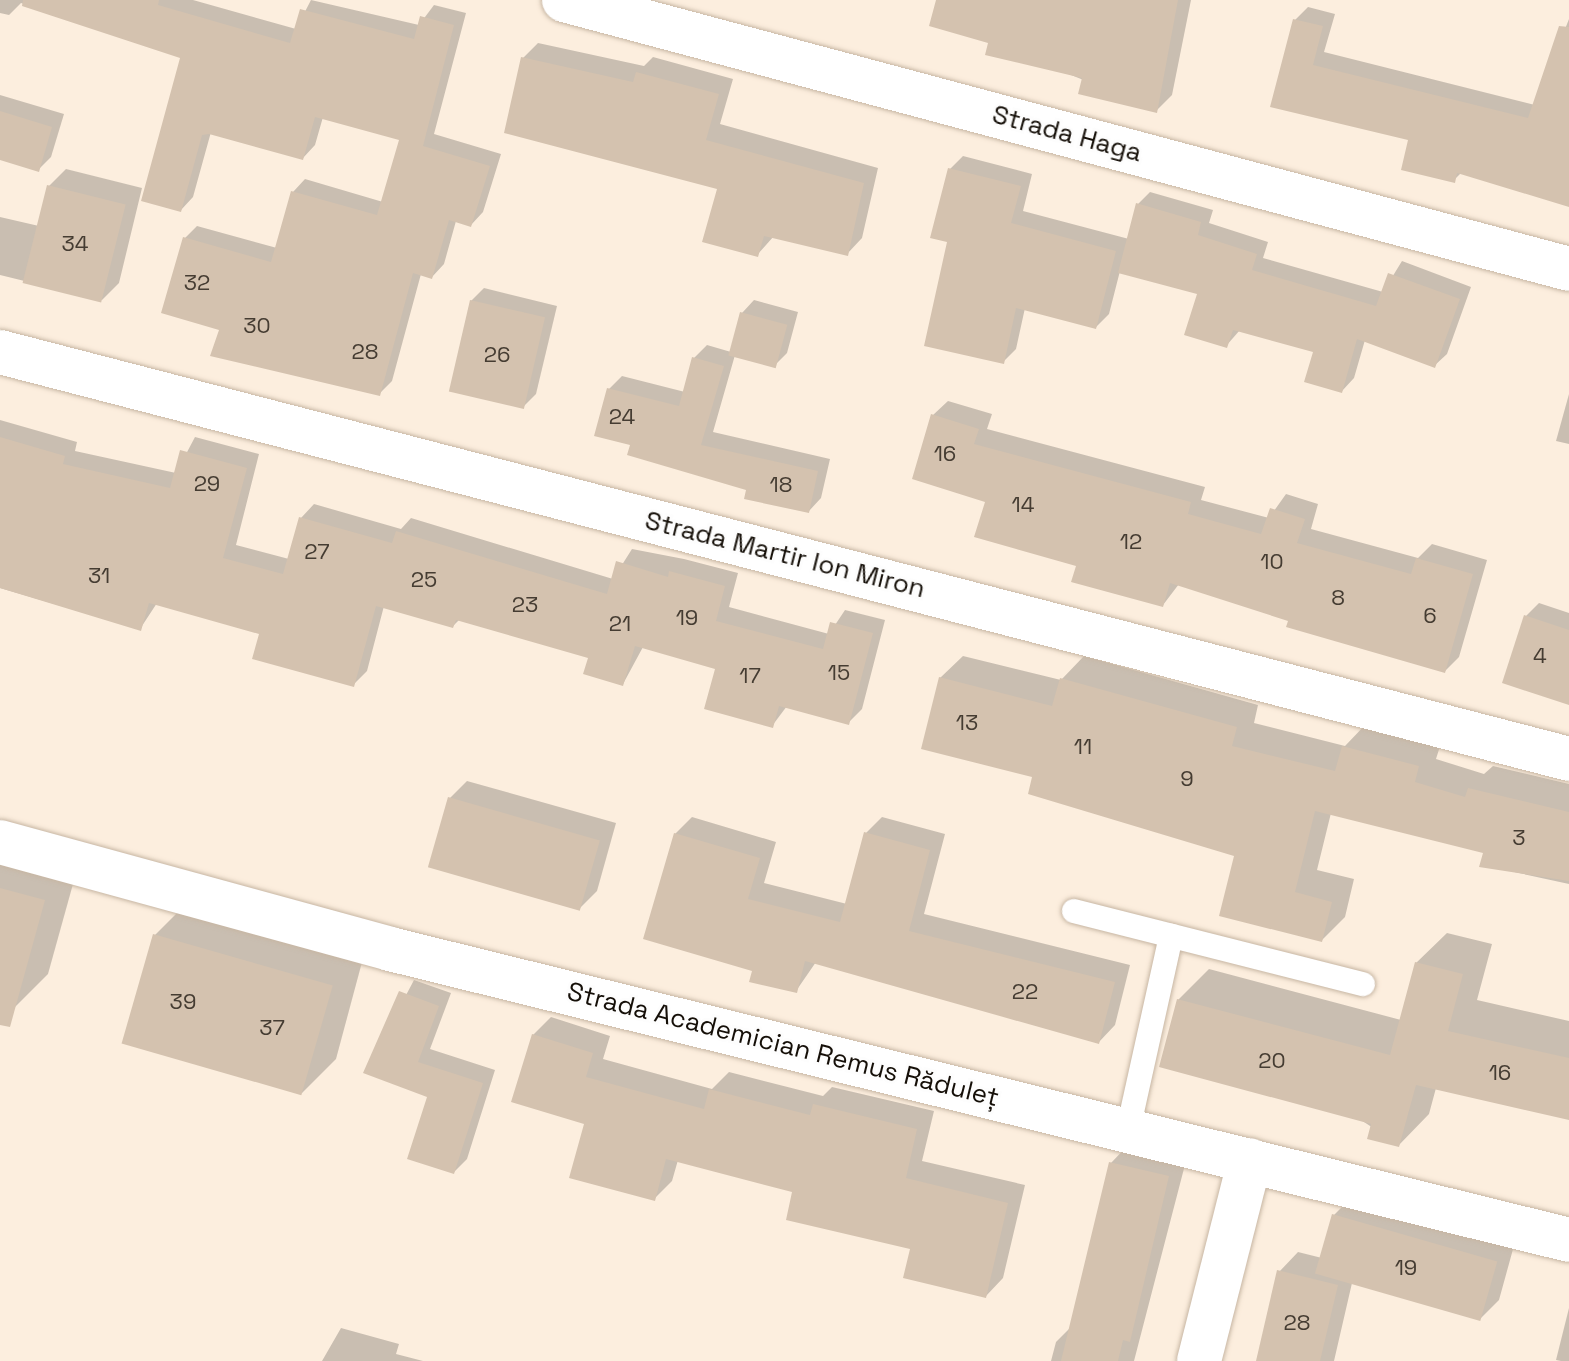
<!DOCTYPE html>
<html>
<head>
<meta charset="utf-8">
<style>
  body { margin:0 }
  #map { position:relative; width:1569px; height:1361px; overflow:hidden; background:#fceede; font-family:"Space Grotesk",sans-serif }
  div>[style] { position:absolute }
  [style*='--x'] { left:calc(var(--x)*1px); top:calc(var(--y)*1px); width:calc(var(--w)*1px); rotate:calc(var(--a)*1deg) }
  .shadow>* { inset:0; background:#0003 }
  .building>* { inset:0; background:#d4c2af; transform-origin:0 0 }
  .roads { filter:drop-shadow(0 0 2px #c7b6a3) drop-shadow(0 0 2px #c7b6a3) }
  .service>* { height:24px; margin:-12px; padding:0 12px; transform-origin:12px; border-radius:12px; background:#fff }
  .minor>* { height:44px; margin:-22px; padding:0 22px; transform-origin:22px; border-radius:22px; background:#fff }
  span { translate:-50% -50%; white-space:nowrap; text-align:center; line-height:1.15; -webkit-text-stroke:6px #fdfdfd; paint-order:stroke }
  .number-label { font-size:22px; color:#453c32 }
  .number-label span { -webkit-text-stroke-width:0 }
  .street-label { font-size:26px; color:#150f08 }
</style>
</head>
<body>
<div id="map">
  <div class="shadow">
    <i style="clip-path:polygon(0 0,193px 0,296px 29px,311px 0,419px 25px,434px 5px,466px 13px,434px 134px,501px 154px,483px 212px,471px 225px,456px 221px,444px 264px,432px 277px,421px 274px,392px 381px,379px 394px,221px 329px,185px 238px,197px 226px,277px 248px,293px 192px,305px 179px,383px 202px,402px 139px,323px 117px,315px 145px,303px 158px,211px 132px,193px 197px,181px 210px,183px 56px,21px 3px,9px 15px,0 13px)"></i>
    <i style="clip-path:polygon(938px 0,1191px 0,1172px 95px,1157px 110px,990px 42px)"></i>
    <i style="clip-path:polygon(1308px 7px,1335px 14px,1324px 52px,1535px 105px,1569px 19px,1569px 200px,1462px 172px,1454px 180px,1411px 139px,1272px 105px,1295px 20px)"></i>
    <i style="clip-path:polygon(538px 43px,644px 66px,653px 57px,733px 79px,720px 124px,878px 168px,862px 238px,847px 254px,774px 236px,757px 255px,719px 188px,523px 58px)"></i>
    <i style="clip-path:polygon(0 95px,64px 114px,51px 157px,39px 169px,0 158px)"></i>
    <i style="clip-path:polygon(963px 156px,1032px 174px,1023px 211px,1129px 239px,1138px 204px,1150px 192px,1213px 210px,1209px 223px,1268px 242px,1263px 258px,1383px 292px,1402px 261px,1471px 287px,1447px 354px,1434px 366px,1365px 340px,1354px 378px,1342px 391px,1315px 351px,1240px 330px,1226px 346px,1200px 292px,1120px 271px,1109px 314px,1096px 327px,1025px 308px,1016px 349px,1003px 362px,950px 241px,950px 169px)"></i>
    <i style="clip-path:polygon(66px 169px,142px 188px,119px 283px,102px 300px,0 275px,0 217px,39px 226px,49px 186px)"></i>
    <i style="clip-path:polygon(484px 288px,557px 306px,536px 394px,523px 407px,471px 301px)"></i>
    <i style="clip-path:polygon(754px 300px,798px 312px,787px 353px,774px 366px,735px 355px,713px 432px,830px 459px,821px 498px,809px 511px,632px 444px,609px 389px,622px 376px,685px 392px,694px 358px,707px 345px,731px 352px,742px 313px)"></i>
    <i style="clip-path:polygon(1569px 394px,1569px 444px,1556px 441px)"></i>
    <i style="clip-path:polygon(948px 401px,992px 414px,987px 429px,1205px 487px,1201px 500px,1269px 518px,1286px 494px,1318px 504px,1311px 529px,1418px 558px,1432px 544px,1487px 560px,1459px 657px,1445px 671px,1179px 584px,1163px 605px,1078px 565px,987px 501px,933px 415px)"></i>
    <i style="clip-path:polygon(0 420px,77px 442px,75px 451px,176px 473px,195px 437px,259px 454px,236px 545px,289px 559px,301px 518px,314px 504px,401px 529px,411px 518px,613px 579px,632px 549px,684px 559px,738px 573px,729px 607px,829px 634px,845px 610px,885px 620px,862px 709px,848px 723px,787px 706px,772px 726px,718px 667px,643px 647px,623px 684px,591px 656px,460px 619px,453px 626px,384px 606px,367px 671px,353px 685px,261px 633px,157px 603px,140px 629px,0 588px)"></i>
    <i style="clip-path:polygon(1539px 603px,1569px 613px,1569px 703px,1526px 616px)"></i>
    <i style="clip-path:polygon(963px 656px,1061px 680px,1084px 656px,1258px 705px,1254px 723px,1345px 746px,1366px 724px,1441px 743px,1436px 759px,1484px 774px,1493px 766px,1569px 784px,1569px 884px,1482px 865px,1485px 851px,1331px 813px,1317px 870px,1354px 879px,1345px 917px,1322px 940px,1236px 855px,1035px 775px,940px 678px)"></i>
    <i style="clip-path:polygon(467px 781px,616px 823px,597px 891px,580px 908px,450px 798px)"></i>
    <i style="clip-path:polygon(692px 817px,776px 842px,764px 883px,847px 904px,865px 834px,882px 817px,945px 834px,924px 914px,1130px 965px,1115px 1025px,1099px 1042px,816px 962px,796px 991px,754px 970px,675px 834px)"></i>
    <i style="clip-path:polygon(0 845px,78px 866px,48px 974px,14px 1008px,0 1004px)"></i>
    <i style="clip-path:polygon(189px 901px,365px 951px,336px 1059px,302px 1093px,155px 935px)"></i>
    <i style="clip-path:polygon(1447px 933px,1492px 944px,1477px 1000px,1569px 1021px,1569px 1118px,1436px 1088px,1429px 1114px,1399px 1145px,1178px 1000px,1209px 969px,1401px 1020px,1416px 963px)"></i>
    <i style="clip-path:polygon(414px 980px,451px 993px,430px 1049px,495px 1070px,467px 1159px,454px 1172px,429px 1095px,366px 1071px)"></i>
    <i style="clip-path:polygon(551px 1017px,610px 1036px,603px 1059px,712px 1089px,729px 1072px,823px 1096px,832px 1087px,934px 1111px,922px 1161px,1025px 1185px,1003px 1278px,986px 1296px,912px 1247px,794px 1190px,678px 1160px,672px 1181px,654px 1199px,586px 1123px,533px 1035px)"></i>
    <i style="clip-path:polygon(1130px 1143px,1187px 1157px,1134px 1361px,1051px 1361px,1056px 1342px,1072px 1326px,1111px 1163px)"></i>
    <i style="clip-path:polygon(1353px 1196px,1515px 1242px,1499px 1300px,1480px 1319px,1352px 1283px,1334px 1361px,1258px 1361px,1279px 1272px,1298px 1252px,1322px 1258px,1334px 1215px)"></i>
    <i style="clip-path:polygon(1569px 1308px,1569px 1361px,1561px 1361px,1556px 1360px)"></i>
    <i style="clip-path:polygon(341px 1328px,399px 1344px,396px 1354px,423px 1361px,322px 1361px)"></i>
  </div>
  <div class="building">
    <i style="clip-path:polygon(23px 0,159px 0,158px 5px,290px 43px,300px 9px,414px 39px,420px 16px,454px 25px,423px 146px,490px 166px,471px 227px,449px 220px,432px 279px,413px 273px,380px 396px,210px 356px,219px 330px,161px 313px,183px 237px,271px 262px,291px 191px,377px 215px,399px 140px,315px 117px,303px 160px,209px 134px,202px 135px,181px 212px,141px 201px,180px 58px,22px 6px)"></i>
    <i style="clip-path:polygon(936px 0,1178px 0,1157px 113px,1078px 94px,1082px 78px,985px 55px,988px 43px,929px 26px)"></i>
    <i style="clip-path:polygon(1293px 19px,1323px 26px,1313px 65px,1528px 118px,1559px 26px,1569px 27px,1569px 207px,1457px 173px,1455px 183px,1401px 170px,1408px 140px,1270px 107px)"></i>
    <i style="clip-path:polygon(521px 57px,633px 82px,636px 72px,719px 94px,706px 140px,864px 183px,848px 256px,764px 236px,758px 257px,702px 242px,717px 189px,504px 133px)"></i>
    <i style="clip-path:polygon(0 111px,52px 127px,39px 172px,0 160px)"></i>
    <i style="clip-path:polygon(948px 168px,1021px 186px,1011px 223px,1116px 251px,1096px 329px,1016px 308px,1004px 364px,924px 346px,947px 242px,930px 238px)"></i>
    <i style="left:47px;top:185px;width:81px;height:101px;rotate:14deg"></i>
    <i style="clip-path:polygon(1136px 203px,1201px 222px,1198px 235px,1257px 254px,1252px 270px,1376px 306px,1388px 273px,1460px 299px,1435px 368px,1357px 339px,1342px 393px,1304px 382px,1313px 352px,1233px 330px,1227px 348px,1184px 335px,1197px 294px,1118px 273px)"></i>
    <i style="left:470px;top:300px;width:77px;height:94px;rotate:13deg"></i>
    <i style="left:740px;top:312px;width:49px;height:45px;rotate:15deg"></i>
    <i style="clip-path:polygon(692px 357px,724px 366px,701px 445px,818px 471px,809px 513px,744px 499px,746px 490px,627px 455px,630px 445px,594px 436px,607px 388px,679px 406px)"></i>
    <i style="clip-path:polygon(931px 414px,979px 429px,974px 444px,1191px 502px,1188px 514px,1261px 534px,1270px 508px,1305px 519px,1297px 543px,1411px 574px,1416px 558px,1473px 574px,1445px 673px,1286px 627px,1288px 621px,1170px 583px,1163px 607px,1071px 582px,1076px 566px,974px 537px,985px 502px,912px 479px)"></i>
    <i style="clip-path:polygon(0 437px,65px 456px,63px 464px,170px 488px,180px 450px,247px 468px,223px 558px,283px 574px,299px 517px,392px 543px,396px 531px,607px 594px,616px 561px,668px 577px,669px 571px,725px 586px,716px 621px,823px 649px,830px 622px,873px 633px,849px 725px,779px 706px,773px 728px,704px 709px,715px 669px,635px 646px,623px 686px,583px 674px,588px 658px,456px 620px,453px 628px,376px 606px,354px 687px,252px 659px,259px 634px,149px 603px,141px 631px,0 588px)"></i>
    <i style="clip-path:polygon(1524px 615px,1569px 630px,1569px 705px,1502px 683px)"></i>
    <i style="clip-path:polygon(939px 677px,1052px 706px,1060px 678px,1237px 727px,1232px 746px,1335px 771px,1342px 746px,1419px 766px,1415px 782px,1465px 797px,1468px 788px,1569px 812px,1569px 881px,1479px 867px,1483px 853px,1315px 811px,1295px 892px,1332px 902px,1322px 942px,1219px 916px,1234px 856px,1028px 794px,1032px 777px,921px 749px)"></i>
    <i style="left:448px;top:797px;width:158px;height:73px;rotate:16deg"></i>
    <i style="clip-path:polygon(864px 832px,930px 850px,909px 931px,1115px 982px,1099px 1044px,805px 961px,797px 993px,749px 982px,752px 971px,643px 939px,674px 833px,760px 858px,748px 899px,840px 922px)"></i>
    <i style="clip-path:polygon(0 888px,45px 900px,10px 1027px,0 1025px)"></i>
    <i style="left:153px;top:934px;width:187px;height:114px;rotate:16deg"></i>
    <i style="clip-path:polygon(1415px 962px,1463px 974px,1448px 1031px,1569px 1058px,1569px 1120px,1416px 1085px,1399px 1147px,1367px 1139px,1371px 1124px,1159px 1067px,1177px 999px,1390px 1055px)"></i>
    <i style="clip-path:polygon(399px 991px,439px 1006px,418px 1062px,483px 1083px,454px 1174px,407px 1159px,427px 1097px,363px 1073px)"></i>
    <i style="clip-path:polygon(532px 1034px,593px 1053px,586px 1077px,704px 1109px,709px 1089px,810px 1115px,813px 1104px,917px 1129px,906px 1178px,1008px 1203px,986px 1298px,903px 1278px,910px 1249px,786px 1220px,792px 1192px,666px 1159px,655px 1201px,569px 1178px,584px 1124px,511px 1102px)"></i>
    <i style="clip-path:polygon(1109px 1162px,1169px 1176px,1130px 1342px,1123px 1340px,1118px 1361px,1061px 1361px)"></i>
    <i style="left:1332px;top:1214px;width:172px;height:62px;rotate:16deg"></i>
    <i style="clip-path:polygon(1277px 1270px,1338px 1285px,1320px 1361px,1256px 1361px)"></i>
  </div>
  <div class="roads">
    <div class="service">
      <i style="--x:1074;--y:911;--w:298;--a:14.2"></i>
      <i style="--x:1128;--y:1130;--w:199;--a:-77.5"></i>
    </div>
    <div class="minor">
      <i style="--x:564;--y:0;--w:1040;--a:14.98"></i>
      <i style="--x:0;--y:352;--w:1621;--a:14.54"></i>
      <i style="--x:0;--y:842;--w:404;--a:15.3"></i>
      <i style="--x:390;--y:949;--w:1214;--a:13.86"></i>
      <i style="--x:1199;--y:1361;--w:207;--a:-75.8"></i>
    </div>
  </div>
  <div class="number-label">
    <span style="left:75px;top:244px">34</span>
    <span style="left:197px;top:283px">32</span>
    <span style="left:257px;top:326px">30</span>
    <span style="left:365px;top:352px">28</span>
    <span style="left:497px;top:355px">26</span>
    <span style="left:622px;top:417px">24</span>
    <span style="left:945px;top:454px">16</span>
    <span style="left:207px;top:484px">29</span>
    <span style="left:781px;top:485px">18</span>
    <span style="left:1023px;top:505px">14</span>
    <span style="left:1131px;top:542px">12</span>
    <span style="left:317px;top:552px">27</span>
    <span style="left:1272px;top:562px">10</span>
    <span style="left:99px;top:576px">31</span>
    <span style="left:424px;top:580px">25</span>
    <span style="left:1338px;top:598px">8</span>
    <span style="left:525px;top:605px">23</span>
    <span style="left:1430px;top:616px">6</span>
    <span style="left:687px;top:618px">19</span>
    <span style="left:620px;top:624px">21</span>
    <span style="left:1540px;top:656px">4</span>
    <span style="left:839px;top:673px">15</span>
    <span style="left:750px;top:676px">17</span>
    <span style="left:967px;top:723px">13</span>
    <span style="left:1083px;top:747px">11</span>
    <span style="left:1187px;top:779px">9</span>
    <span style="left:1519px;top:838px">3</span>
    <span style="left:1025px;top:992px">22</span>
    <span style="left:183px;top:1002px">39</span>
    <span style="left:272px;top:1028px">37</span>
    <span style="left:1272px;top:1061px">20</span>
    <span style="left:1500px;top:1073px">16</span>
    <span style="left:1406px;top:1268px">19</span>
    <span style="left:1297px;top:1323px">28</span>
  </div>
  <div class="street-label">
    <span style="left:1067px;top:134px;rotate:15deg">Strada Haga</span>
    <span style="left:785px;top:555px;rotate:14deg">Strada Martir Ion Miron</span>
    <span style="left:783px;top:1045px;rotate:14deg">Strada Academician Remus Răduleț</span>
  </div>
</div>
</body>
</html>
